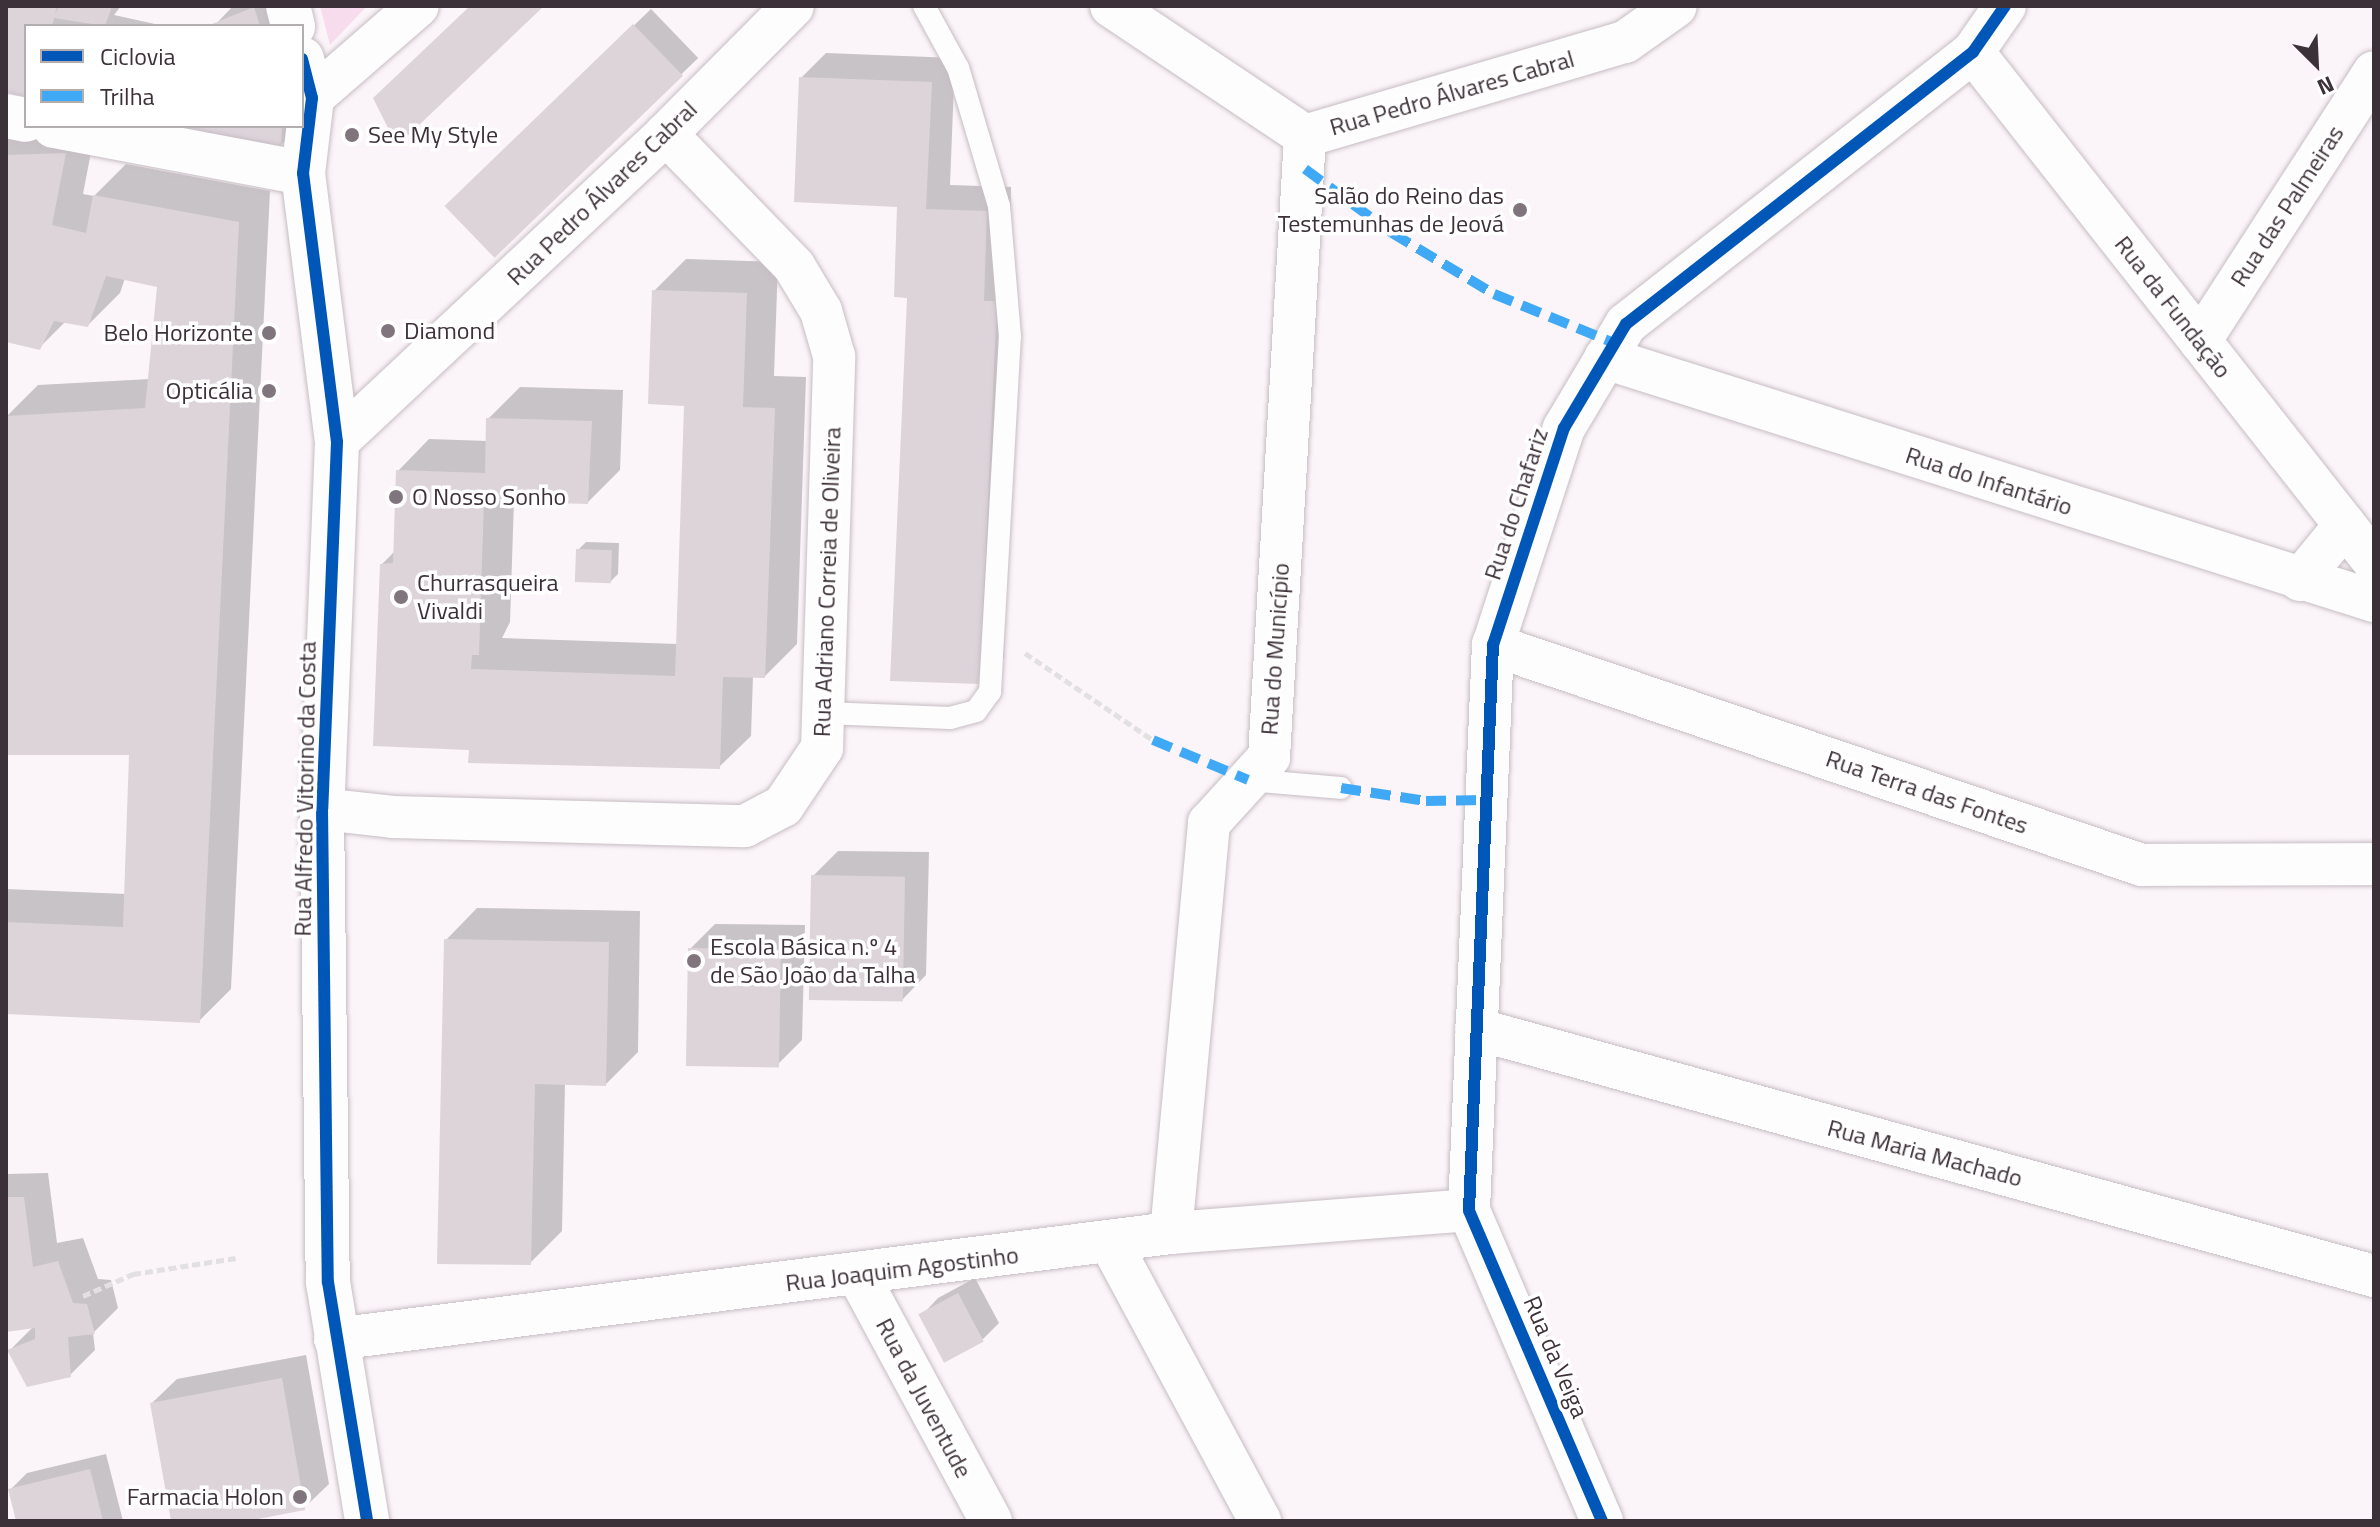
<!DOCTYPE html>
<html>
<head>
<meta charset="utf-8">
<style>
  body { margin:0 }
  #map { position:relative; width:2380px; height:1527px; overflow:hidden; background:#fbf4f8; font-family:"Titillium Web",sans-serif }
  div>[style] { position:absolute }
  [style*='--x'] { left:calc(var(--x)*1px); top:calc(var(--y)*1px); width:calc(var(--w)*1px); rotate:calc(var(--a)*1deg) }
  .green>* { inset:0; background:#f7dcee }
  .shadow>* { inset:0; background:#0003; transform-origin:0 0 }
  .building>* { inset:0; background:#ddd4da; transform-origin:0 0 }
  .path>* { height:5px; margin-top:-2.5px; transform-origin:0; background:repeating-linear-gradient(90deg,#e2e0e1 0 8px,transparent 0 12px) }
  .roads { filter:drop-shadow(0 0 2px #c6bdc3) drop-shadow(0 0 2px #c6bdc3) }
  .service>* { height:22px; margin:-11px; padding:0 11px; transform-origin:11px; border-radius:11px; background:#fefdfe }
  .minor>* { height:42px; margin:-21px; padding:0 21px; transform-origin:21px; border-radius:21px; background:#fefdfe }
  .tertiary>* { height:44px; margin:-22px; padding:0 22px; transform-origin:22px; border-radius:22px; background:#fefdfe }
  .quiet>* { height:10px; margin-top:-5px; transform-origin:0; background:repeating-linear-gradient(90deg,#3fa9f5 0 20px,transparent 0 30px) }
  .cycleway>* { height:12px; margin:-6px; padding:0 6px; transform-origin:6px; border-radius:6px; background:#0057b8 }
  .dots>* { width:22px; height:22px; translate:-50% -50%; box-sizing:border-box; border:4px solid #fff; border-radius:50% }
  span { translate:-50% -50%; white-space:nowrap; text-align:center; line-height:1.15; -webkit-text-stroke:7px #fff; paint-order:stroke }
  .street-label { font-size:24px; color:#3d3139 }
  .poi-label { font-size:24px; color:#3d3139 }
  .left { translate:0 -50%; text-align:left }
  .right { translate:-100% -50%; text-align:right }
  .frame { position:absolute; inset:0; border:8px solid #3d3139; pointer-events:none }
  .legend { position:absolute; left:24px; top:24px; width:280px; height:104px; box-sizing:border-box; background:#fff; border:2px solid #b1adb0; margin:0; padding:10px 14px; list-style:none; font-size:24px; color:#3d3139 }
  .legend li { display:flex; align-items:center; gap:16px; height:40px }
  .legend b { width:40px; border:2px solid #b1adb0 }
  .north { position:absolute; left:2276px; top:24px; width:80px; height:80px; -webkit-text-stroke:6px #fff; paint-order:stroke; rotate:156deg; font-size:22px; font-weight:700; line-height:32px; text-align:center; color:#3d3139 }
  .north::after { content:''; display:block; margin:auto; width:28px; height:36px; background:#3d3139; clip-path:polygon(50% 0,100% 100%,50% 72%,0 100%) }
</style>
</head>
<body>
<div id="map">
  <div class="green">
    <i style="clip-path:polygon(320px 6px,367px 6px,330px 45px)"></i>
  </div>
  <div class="shadow">
    <i style="clip-path:polygon(6px 6px,121px 6px,114px 15px,164px 26px,26px 26px,26px 95px,6px 89px)"></i>
    <i style="clip-path:polygon(233px 6px,285px 6px,291px 26px,214px 26px)"></i>
    <i style="left:651px;top:9px;width:68px;height:284px;rotate:46deg"></i>
    <i style="clip-path:polygon(826px 53px,955px 58px,950px 185px,1011px 187px,1004px 657px,979px 682px,909px 296px,899px 205px,801px 78px)"></i>
    <i style="clip-path:polygon(6px 126px,96px 126px,83px 194px,94px 196px,126px 164px,270px 191px,231px 989px,199px 1021px,6px 1012px,6px 889px,126px 894px,131px 753px,6px 753px,6px 417px,38px 385px,150px 379px,159px 285px,125px 278px,120px 293px,88px 325px,66px 321px,39px 348px,6px 340px)"></i>
    <i style="clip-path:polygon(142px 126px,300px 126px,280px 146px)"></i>
    <i style="clip-path:polygon(686px 259px,778px 262px,774px 376px,806px 377px,797px 644px,765px 676px,753px 676px,751px 736px,719px 767px,471px 748px,382px 564px,395px 551px,398px 471px,429px 439px,488px 441px,488px 419px,520px 387px,623px 390px,620px 470px,588px 502px,514px 500px,510px 622px,502px 638px,678px 644px,686px 404px,654px 291px)"></i>
    <i style="clip-path:polygon(586px 542px,619px 543px,618px 574px,610px 582px,578px 550px)"></i>
    <i style="clip-path:polygon(838px 851px,929px 852px,926px 975px,902px 1000px,813px 876px)"></i>
    <i style="clip-path:polygon(477px 908px,640px 911px,638px 1052px,606px 1084px,565px 1083px,562px 1231px,530px 1263px,446px 940px)"></i>
    <i style="clip-path:polygon(715px 924px,805px 925px,802px 1040px,777px 1065px,690px 949px)"></i>
    <i style="clip-path:polygon(48px 1173px,57px 1243px,83px 1238px,98px 1279px,111px 1280px,118px 1308px,93px 1333px,95px 1350px,70px 1375px,9px 1351px,34px 1326px,6px 1327px,6px 1174px)"></i>
    <i style="clip-path:polygon(975px 1278px,999px 1323px,983px 1339px,922px 1315px,938px 1298px)"></i>
    <i style="clip-path:polygon(306px 1355px,329px 1484px,304px 1508px,235px 1521px,173px 1521px,152px 1403px,177px 1379px)"></i>
    <i style="clip-path:polygon(106px 1454px,123px 1521px,18px 1521px,10px 1490px,27px 1473px)"></i>
  </div>
  <div class="building">
    <i style="clip-path:polygon(6px 6px,57px 6px,55px 15px,59px 6px,112px 6px,105px 26px,54px 18px,52px 26px,26px 26px,26px 97px,6px 92px)"></i>
    <i style="clip-path:polygon(470px 6px,544px 6px,397px 146px,373px 98px)"></i>
    <i style="clip-path:polygon(254px 7px,260px 26px,207px 26px)"></i>
    <i style="left:633px;top:24px;width:72px;height:262px;rotate:46deg"></i>
    <i style="clip-path:polygon(799px 77px,932px 82px,926px 209px,987px 211px,984px 301px,997px 301px,980px 684px,890px 681px,907px 298px,894px 297px,897px 207px,794px 202px)"></i>
    <i style="clip-path:polygon(138px 126px,282px 126px,281px 149px)"></i>
    <i style="clip-path:polygon(66px 153px,52px 225px,86px 233px,93px 195px,239px 222px,200px 1023px,6px 1014px,6px 922px,123px 927px,129px 755px,6px 755px,6px 416px,145px 408px,157px 287px,106px 276px,88px 327px,54px 321px,40px 350px,6px 342px,6px 155px)"></i>
    <i style="clip-path:polygon(652px 290px,747px 293px,743px 407px,775px 408px,765px 678px,723px 677px,720px 769px,468px 763px,469px 750px,373px 746px,380px 564px,393px 563px,396px 470px,485px 473px,486px 418px,592px 421px,588px 504px,484px 501px,479px 655px,472px 655px,471px 669px,675px 676px,684px 406px,648px 404px)"></i>
    <i style="left:576px;top:549px;width:36px;height:33px;rotate:2deg"></i>
    <i style="left:811px;top:875px;width:94px;height:125px;rotate:1deg"></i>
    <i style="clip-path:polygon(444px 939px,609px 942px,606px 1086px,535px 1084px,531px 1265px,437px 1264px)"></i>
    <i style="left:688px;top:948px;width:93px;height:118px;rotate:1deg"></i>
    <i style="clip-path:polygon(6px 1197px,24px 1197px,33px 1267px,58px 1261px,73px 1303px,87px 1304px,95px 1334px,68px 1337px,71px 1377px,27px 1387px,7px 1350px,35px 1339px,35px 1328px,6px 1332px)"></i>
    <i style="left:958px;top:1293px;width:55px;height:45px;rotate:62deg"></i>
    <i style="clip-path:polygon(282px 1378px,305px 1510px,247px 1521px,171px 1521px,150px 1403px)"></i>
    <i style="clip-path:polygon(90px 1469px,103px 1521px,16px 1521px,8px 1489px)"></i>
  </div>
  <div class="path">
    <i style="--x:1025;--y:653;--w:155;--a:34.2"></i>
    <i style="--x:83;--y:1296;--w:55;--a:-23.7"></i>
    <i style="--x:133;--y:1274;--w:104;--a:-8.8"></i>
  </div>
  <div class="roads">
    <div class="service">
      <i style="--x:825;--y:713;--w:125;--a:2.3"></i>
      <i style="--x:950;--y:718;--w:27;--a:-15"></i>
      <i style="--x:976;--y:711;--w:24;--a:-54"></i>
      <i style="--x:990;--y:692;--w:356;--a:-86.8"></i>
      <i style="--x:1010;--y:337;--w:131;--a:-94.8"></i>
      <i style="--x:999;--y:206;--w:144;--a:-106.5"></i>
      <i style="--x:958;--y:68;--w:71;--a:-118.7"></i>
      <i style="--x:1248;--y:780;--w:93;--a:4.9"></i>
    </div>
    <div class="minor">
      <i style="--x:1111;--y:6;--w:234;--a:33.8"></i>
      <i style="--x:1305;--y:136;--w:334;--a:-16.4"></i>
      <i style="--x:1625;--y:42;--w:62;--a:-35.2"></i>
      <i style="--x:1973;--y:52;--w:649;--a:51.82"></i>
      <i style="--x:312;--y:98;--w:140;--a:-41"></i>
      <i style="--x:2200;--y:341;--w:320;--a:-57.1"></i>
      <i style="--x:1605;--y:358;--w:806;--a:17.54"></i>
      <i style="--x:337;--y:442;--w:451;--a:-43.1"></i>
      <i style="--x:666;--y:134;--w:180;--a:-45.2"></i>
      <i style="--x:2300;--y:580;--w:71;--a:-50.7"></i>
      <i style="--x:1493;--y:645;--w:685;--a:18.73"></i>
      <i style="--x:2142;--y:865;--w:232;--a:-0.2"></i>
      <i style="--x:322;--y:809;--w:71;--a:6.4"></i>
      <i style="--x:393;--y:817;--w:352;--a:1.5"></i>
      <i style="--x:745;--y:826;--w:43;--a:-27.8"></i>
      <i style="--x:783;--y:806;--w:70;--a:-56.1"></i>
      <i style="--x:822;--y:748;--w:392;--a:-88.2"></i>
      <i style="--x:834;--y:356;--w:47;--a:-106.1"></i>
      <i style="--x:821;--y:311;--w:52;--a:-121"></i>
      <i style="--x:794;--y:266;--w:184;--a:-134.1"></i>
      <i style="--x:1476;--y:1029;--w:931;--a:15.38"></i>
      <i style="--x:1171;--y:1233;--w:412;--a:-84.7"></i>
      <i style="--x:1209;--y:823;--w:89;--a:-47.7"></i>
      <i style="--x:1269;--y:757;--w:622;--a:-86.68"></i>
      <i style="--x:1110;--y:1242;--w:317;--a:61.7"></i>
      <i style="--x:858;--y:1275;--w:280;--a:61.6"></i>
      <i style="--x:335;--y:1339;--w:843;--a:-7.23"></i>
      <i style="--x:1171;--y:1233;--w:299;--a:-4.4"></i>
      <i style="--x:1602;--y:1521;--w:338;--a:-113.2"></i>
      <i style="--x:1469;--y:1210;--w:566;--a:-87.57"></i>
      <i style="--x:1493;--y:645;--w:228;--a:-71.9"></i>
      <i style="--x:1564;--y:428;--w:121;--a:-59.2"></i>
      <i style="--x:1626;--y:324;--w:441;--a:-38.1"></i>
      <i style="--x:1973;--y:52;--w:56;--a:-55.2"></i>
    </div>
    <div class="tertiary">
      <i style="--x:288;--y:6;--w:21;--a:76"></i>
      <i style="--x:302;--y:59;--w:40;--a:75.6"></i>
      <i style="--x:312;--y:98;--w:76;--a:96.8"></i>
      <i style="--x:303;--y:173;--w:271;--a:82.8"></i>
      <i style="--x:337;--y:442;--w:367;--a:92.3"></i>
      <i style="--x:322;--y:809;--w:473;--a:89.3"></i>
      <i style="--x:328;--y:1282;--w:242;--a:80.7"></i>
      <i style="--x:6;--y:116;--w:20;--a:11"></i>
      <i style="--x:54;--y:126;--w:253;--a:10.7"></i>
    </div>
  </div>
  <div class="quiet">
    <i style="--x:1305;--y:169;--w:108;--a:36.3"></i>
    <i style="--x:1392;--y:233;--w:119;--a:30.9"></i>
    <i style="--x:1494;--y:294;--w:130;--a:22.2"></i>
    <i style="--x:1153;--y:740;--w:103;--a:22.8"></i>
    <i style="--x:1341;--y:788;--w:86;--a:8.7"></i>
    <i style="--x:1426;--y:801;--w:60;--a:-1"></i>
  </div>
  <div class="cycleway">
    <i style="--x:302;--y:59;--w:40;--a:75.6"></i>
    <i style="--x:312;--y:98;--w:76;--a:96.8"></i>
    <i style="--x:303;--y:173;--w:271;--a:82.8"></i>
    <i style="--x:337;--y:442;--w:367;--a:92.3"></i>
    <i style="--x:322;--y:809;--w:473;--a:89.3"></i>
    <i style="--x:328;--y:1282;--w:242;--a:80.7"></i>
    <i style="--x:1602;--y:1521;--w:338;--a:-113.2"></i>
    <i style="--x:1469;--y:1210;--w:566;--a:-87.57"></i>
    <i style="--x:1493;--y:645;--w:228;--a:-71.9"></i>
    <i style="--x:1564;--y:428;--w:121;--a:-59.2"></i>
    <i style="--x:1626;--y:324;--w:441;--a:-38.1"></i>
    <i style="--x:1973;--y:52;--w:56;--a:-55.2"></i>
  </div>
  <div class="dots">
    <i style="left:352px;top:135px;background:#80757c"></i>
    <i style="left:1520px;top:210px;background:#80757c"></i>
    <i style="left:388px;top:331px;background:#80757c"></i>
    <i style="left:269px;top:333px;background:#80757c"></i>
    <i style="left:269px;top:391px;background:#80757c"></i>
    <i style="left:396px;top:497px;background:#80757c"></i>
    <i style="left:401px;top:597px;background:#80757c"></i>
    <i style="left:694px;top:961px;background:#80757c"></i>
    <i style="left:300px;top:1497px;background:#80757c"></i>
  </div>
  <div class="street-label">
    <span style="left:1452px;top:93px;rotate:-16deg">Rua Pedro Álvares Cabral</span>
    <span style="left:602px;top:193px;rotate:-44deg">Rua Pedro Álvares Cabral</span>
    <span style="left:2287px;top:206px;rotate:-57deg">Rua das Palmeiras</span>
    <span style="left:2173px;top:307px;rotate:52deg">Rua da Fundação</span>
    <span style="left:1989px;top:481px;rotate:18deg">Rua do Infantário</span>
    <span style="left:1516px;top:504px;rotate:-72deg">Rua do Chafariz</span>
    <span style="left:827px;top:582px;rotate:-88deg">Rua Adriano Correia de Oliveira</span>
    <span style="left:1275px;top:649px;rotate:-86deg">Rua do Município</span>
    <span style="left:305px;top:789px;rotate:-89deg">Rua Alfredo Vitorino da Costa</span>
    <span style="left:1927px;top:792px;rotate:19deg">Rua Terra das Fontes</span>
    <span style="left:1925px;top:1153px;rotate:15deg">Rua Maria Machado</span>
    <span style="left:902px;top:1269px;rotate:-7deg">Rua Joaquim Agostinho</span>
    <span style="left:1556px;top:1357px;rotate:67deg">Rua da Veiga</span>
    <span style="left:924px;top:1398px;rotate:62deg">Rua da Juventude</span>
  </div>
  <div class="poi-label">
    <span class="left" style="left:368px;top:135px">See My Style</span>
    <span class="right" style="left:1504px;top:210px">Salão do Reino das<br>Testemunhas de Jeová</span>
    <span class="left" style="left:404px;top:331px">Diamond</span>
    <span class="right" style="left:253px;top:333px">Belo Horizonte</span>
    <span class="right" style="left:253px;top:391px">Opticália</span>
    <span class="left" style="left:412px;top:497px">O Nosso Sonho</span>
    <span class="left" style="left:417px;top:597px">Churrasqueira<br>Vivaldi</span>
    <span class="left" style="left:710px;top:961px">Escola Básica n.º 4<br>de São João da Talha</span>
    <span class="right" style="left:284px;top:1497px">Farmacia Holon</span>
  </div>
  <div class="frame"></div>
  <ul class="legend">
  <li><b style="height:10px;background:#0057b8"></b>Ciclovia</li>
  <li><b style="height:10px;background:#3fa9f5"></b>Trilha</li>
  </ul>
  <div class="north">N</div>
</div>
</body>
</html>
